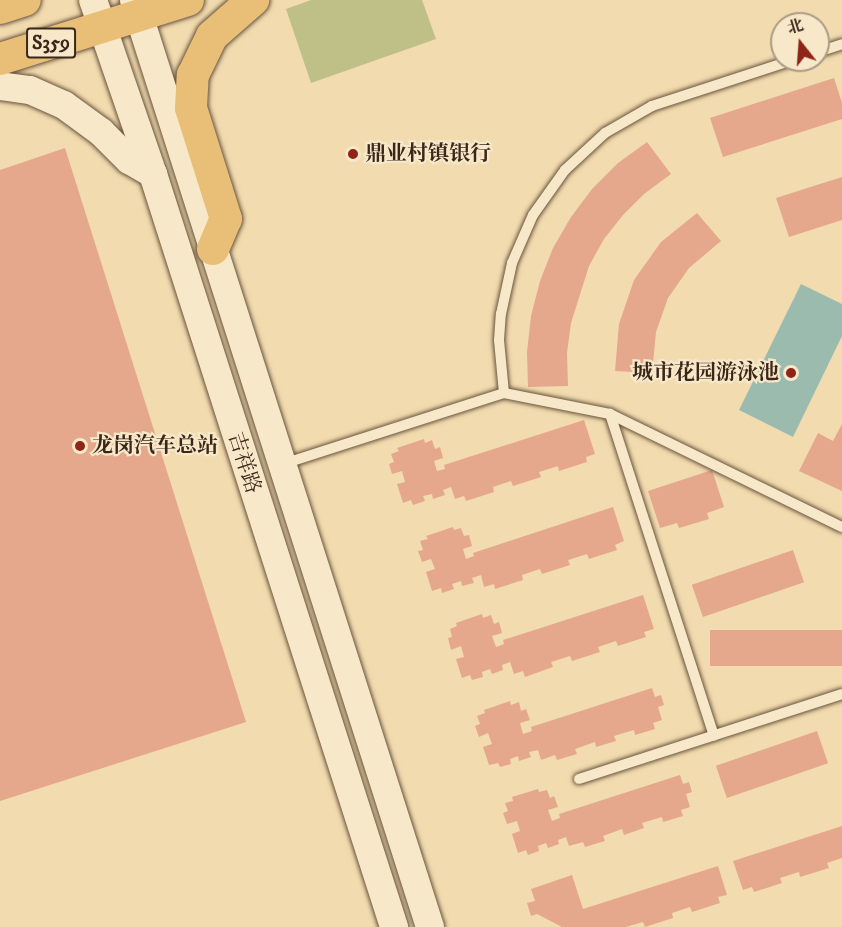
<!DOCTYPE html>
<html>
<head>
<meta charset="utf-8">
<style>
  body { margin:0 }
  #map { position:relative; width:842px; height:927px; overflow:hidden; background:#f2dbae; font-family:"IM FELL DW Pica","Noto Serif SC",serif }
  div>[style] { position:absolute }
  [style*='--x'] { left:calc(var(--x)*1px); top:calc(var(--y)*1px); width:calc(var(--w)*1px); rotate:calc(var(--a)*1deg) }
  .green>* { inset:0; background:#bfbf88 }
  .water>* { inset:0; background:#9cbbaf }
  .building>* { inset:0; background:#e5a88c; transform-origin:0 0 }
  .roads { filter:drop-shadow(0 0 2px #69543e) drop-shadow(0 0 2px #69543e) }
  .lane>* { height:10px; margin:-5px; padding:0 5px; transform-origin:5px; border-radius:5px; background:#f7e8ca }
  .secondary>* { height:28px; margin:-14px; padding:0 14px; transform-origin:14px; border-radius:14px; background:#f7e8ca }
  .primary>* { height:32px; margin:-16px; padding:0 16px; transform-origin:16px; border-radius:16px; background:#e9be77 }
  .dots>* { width:16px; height:16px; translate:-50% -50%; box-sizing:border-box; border:3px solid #f7e8ca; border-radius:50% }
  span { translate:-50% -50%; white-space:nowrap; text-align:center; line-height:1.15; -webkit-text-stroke:4.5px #f7e8ca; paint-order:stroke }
  .shield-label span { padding:2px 4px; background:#f7e8ca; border:2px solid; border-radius:4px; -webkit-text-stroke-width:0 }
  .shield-label { font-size:20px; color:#3b2719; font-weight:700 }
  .poi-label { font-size:21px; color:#3b2719; font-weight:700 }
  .left { translate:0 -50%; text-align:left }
  .right { translate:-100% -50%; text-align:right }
  .street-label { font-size:21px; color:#3b2719 }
  .north { position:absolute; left:770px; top:12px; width:60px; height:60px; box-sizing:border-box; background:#f7e8ca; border:2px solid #ac9b83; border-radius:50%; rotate:343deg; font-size:16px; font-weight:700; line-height:24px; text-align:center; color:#3b2719 }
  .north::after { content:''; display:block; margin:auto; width:21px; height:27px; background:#8f2418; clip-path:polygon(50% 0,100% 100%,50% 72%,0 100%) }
</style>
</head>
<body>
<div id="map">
  <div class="green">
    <i style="clip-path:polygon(311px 0,422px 0,436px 39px,311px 83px,286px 9px)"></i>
  </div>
  <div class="water">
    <i style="clip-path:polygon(801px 284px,842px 304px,842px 336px,793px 437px,739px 410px)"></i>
  </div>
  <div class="building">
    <i style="clip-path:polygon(834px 78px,842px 103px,842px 119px,723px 157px,710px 118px)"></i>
    <i style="clip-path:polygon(647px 142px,671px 174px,644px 194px,623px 215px,604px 239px,589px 266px,571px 323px,567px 353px,568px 386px,528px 387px,527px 352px,531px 316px,540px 281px,553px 248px,571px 217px,592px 189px,618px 163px)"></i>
    <i style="clip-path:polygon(65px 148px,246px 722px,0 801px,0 170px)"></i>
    <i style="clip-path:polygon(842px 177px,842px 220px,789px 237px,776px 198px)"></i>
    <i style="clip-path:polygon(697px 213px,721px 241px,689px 268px,668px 298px,656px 332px,652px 373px,615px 371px,619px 324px,634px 280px,661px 242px)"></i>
    <i style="clip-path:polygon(584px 420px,595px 454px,586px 457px,587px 462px,559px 471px,558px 466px,539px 472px,541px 477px,513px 486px,511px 481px,493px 487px,494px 492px,466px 501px,464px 496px,455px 499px,451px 487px,443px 490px,445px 495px,433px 499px,432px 494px,423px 496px,425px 501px,413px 505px,411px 500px,403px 503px,397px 484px,405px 482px,402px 471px,392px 474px,389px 464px,394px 462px,391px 454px,399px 451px,397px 448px,424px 439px,425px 443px,432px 440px,435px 449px,440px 447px,443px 458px,434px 461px,437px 471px,445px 469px,444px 465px)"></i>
    <i style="clip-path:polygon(842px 424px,842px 491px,799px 471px,818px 433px,833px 441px)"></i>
    <i style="clip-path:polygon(712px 470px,724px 507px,707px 513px,709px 519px,679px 528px,677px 523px,660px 528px,648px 491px)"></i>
    <i style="clip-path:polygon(613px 507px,624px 541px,615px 545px,617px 550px,589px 559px,587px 554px,568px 560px,570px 565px,542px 574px,540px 569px,522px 575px,523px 580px,495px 589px,494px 584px,484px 587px,481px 575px,472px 578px,474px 583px,462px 586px,461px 581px,452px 584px,454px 589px,442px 593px,441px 588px,432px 591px,426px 572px,435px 569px,431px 559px,422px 562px,418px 551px,423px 550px,420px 541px,428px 539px,426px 536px,453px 527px,454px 530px,461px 528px,464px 536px,469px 535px,472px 546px,463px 549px,466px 559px,474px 556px,473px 553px)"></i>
    <i style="left:793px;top:550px;width:34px;height:107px;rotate:71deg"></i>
    <i style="clip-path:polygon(643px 595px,654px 629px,644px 632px,646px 637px,618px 646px,616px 641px,598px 647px,600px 652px,572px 661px,570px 656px,551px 662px,553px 667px,525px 677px,523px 671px,514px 674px,510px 662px,502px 665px,503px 670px,492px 674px,490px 669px,482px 672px,483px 677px,472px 680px,470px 675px,462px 678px,456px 659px,464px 657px,461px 646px,451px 650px,448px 638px,452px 637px,450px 629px,457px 626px,456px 623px,482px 614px,483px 618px,491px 615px,494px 624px,499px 622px,502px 633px,492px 636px,496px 647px,504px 644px,503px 640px)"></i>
    <i style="left:842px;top:630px;width:36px;height:132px;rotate:90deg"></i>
    <i style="clip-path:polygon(652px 688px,655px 697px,661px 695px,664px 705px,658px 707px,662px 720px,653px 723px,655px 729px,635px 735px,634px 730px,614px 736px,616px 741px,596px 747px,595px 742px,575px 749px,577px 754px,557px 760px,555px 755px,541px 760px,538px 750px,529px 752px,531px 757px,519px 761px,518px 756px,510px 759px,511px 764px,500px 767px,498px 763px,489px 765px,483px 747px,492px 744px,488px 733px,479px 737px,475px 726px,480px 724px,477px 716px,485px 713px,484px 710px,510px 701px,511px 705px,519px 702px,521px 711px,526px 709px,530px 720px,520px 723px,523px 734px,532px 731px,531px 727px)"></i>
    <i style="left:817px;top:731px;width:34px;height:107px;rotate:71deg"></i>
    <i style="clip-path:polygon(680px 775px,683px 784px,689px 782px,692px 792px,686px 794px,690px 807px,681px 810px,683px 816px,663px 822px,662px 817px,642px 823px,644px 828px,624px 835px,622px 829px,603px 836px,605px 841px,585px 847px,583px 842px,569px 846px,566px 837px,558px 840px,559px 844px,548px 848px,546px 843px,538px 846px,539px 851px,528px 855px,526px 850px,518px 853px,512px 834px,520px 831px,517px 821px,507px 824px,503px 813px,508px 811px,505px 803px,513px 801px,512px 797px,538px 789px,539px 792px,547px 790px,550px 798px,554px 796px,558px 807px,548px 810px,552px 821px,560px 818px,559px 814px)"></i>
    <i style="clip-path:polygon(842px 826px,842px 858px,827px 863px,829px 868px,800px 877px,799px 872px,780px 878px,782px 883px,754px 892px,752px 887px,743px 890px,733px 861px)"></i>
    <i style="clip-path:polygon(718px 866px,727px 895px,718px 897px,720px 903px,692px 912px,690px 907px,672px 913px,673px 918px,645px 927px,643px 922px,626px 927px,562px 927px,537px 914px,531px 916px,527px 903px,535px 901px,531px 889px,572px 875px,583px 909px)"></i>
  </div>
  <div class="roads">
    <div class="lane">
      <i style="--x:818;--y:52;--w:25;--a:-18"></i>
      <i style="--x:504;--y:393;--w:108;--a:11.2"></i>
      <i style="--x:610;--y:414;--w:258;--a:26"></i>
      <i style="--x:610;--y:414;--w:338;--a:72.1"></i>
      <i style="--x:283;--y:464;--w:232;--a:-17.8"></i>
      <i style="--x:504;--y:393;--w:53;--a:-95.4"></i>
      <i style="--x:499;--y:340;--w:26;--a:-86"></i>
      <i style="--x:501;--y:314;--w:52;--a:-77.8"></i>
      <i style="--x:512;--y:263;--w:52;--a:-66.4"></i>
      <i style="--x:533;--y:215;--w:55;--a:-54.6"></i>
      <i style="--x:565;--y:170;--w:54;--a:-42.8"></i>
      <i style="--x:605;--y:133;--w:54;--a:-29.9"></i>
      <i style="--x:652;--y:106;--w:148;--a:-18.1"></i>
      <i style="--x:579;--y:779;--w:276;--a:-17.9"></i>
    </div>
    <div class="secondary">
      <i style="--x:93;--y:0;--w:184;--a:71"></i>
      <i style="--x:153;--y:174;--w:791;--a:72.25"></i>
      <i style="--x:134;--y:0;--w:973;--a:72.29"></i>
      <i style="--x:0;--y:86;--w:30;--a:8"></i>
      <i style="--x:30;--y:90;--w:37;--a:24"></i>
      <i style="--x:64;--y:105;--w:46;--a:36.1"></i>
      <i style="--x:101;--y:132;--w:40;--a:45"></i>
      <i style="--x:129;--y:160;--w:28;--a:30"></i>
    </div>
    <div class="primary">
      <i style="--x:0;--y:8;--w:26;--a:-18"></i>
      <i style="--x:0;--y:59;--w:197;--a:-17.4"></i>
      <i style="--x:213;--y:249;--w:33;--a:-67"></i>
      <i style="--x:226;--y:219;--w:116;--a:-107.5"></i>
      <i style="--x:191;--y:108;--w:33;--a:-87"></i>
      <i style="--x:193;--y:75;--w:43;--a:-64"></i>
      <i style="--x:212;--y:36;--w:55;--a:-41.3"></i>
    </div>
  </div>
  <div class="dots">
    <i style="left:353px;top:154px;background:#8f2418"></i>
    <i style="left:791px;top:373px;background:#8f2418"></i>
    <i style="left:80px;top:446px;background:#8f2418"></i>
  </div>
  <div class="shield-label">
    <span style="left:51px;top:43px">S359</span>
  </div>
  <div class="poi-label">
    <span class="left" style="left:365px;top:154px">鼎业村镇银行</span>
    <span class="right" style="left:779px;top:373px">城市花园游泳池</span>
    <span class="left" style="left:92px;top:446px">龙岗汽车总站</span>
  </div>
  <div class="street-label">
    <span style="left:244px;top:463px;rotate:72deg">吉祥路</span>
  </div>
  <div class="north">北</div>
</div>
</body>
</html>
